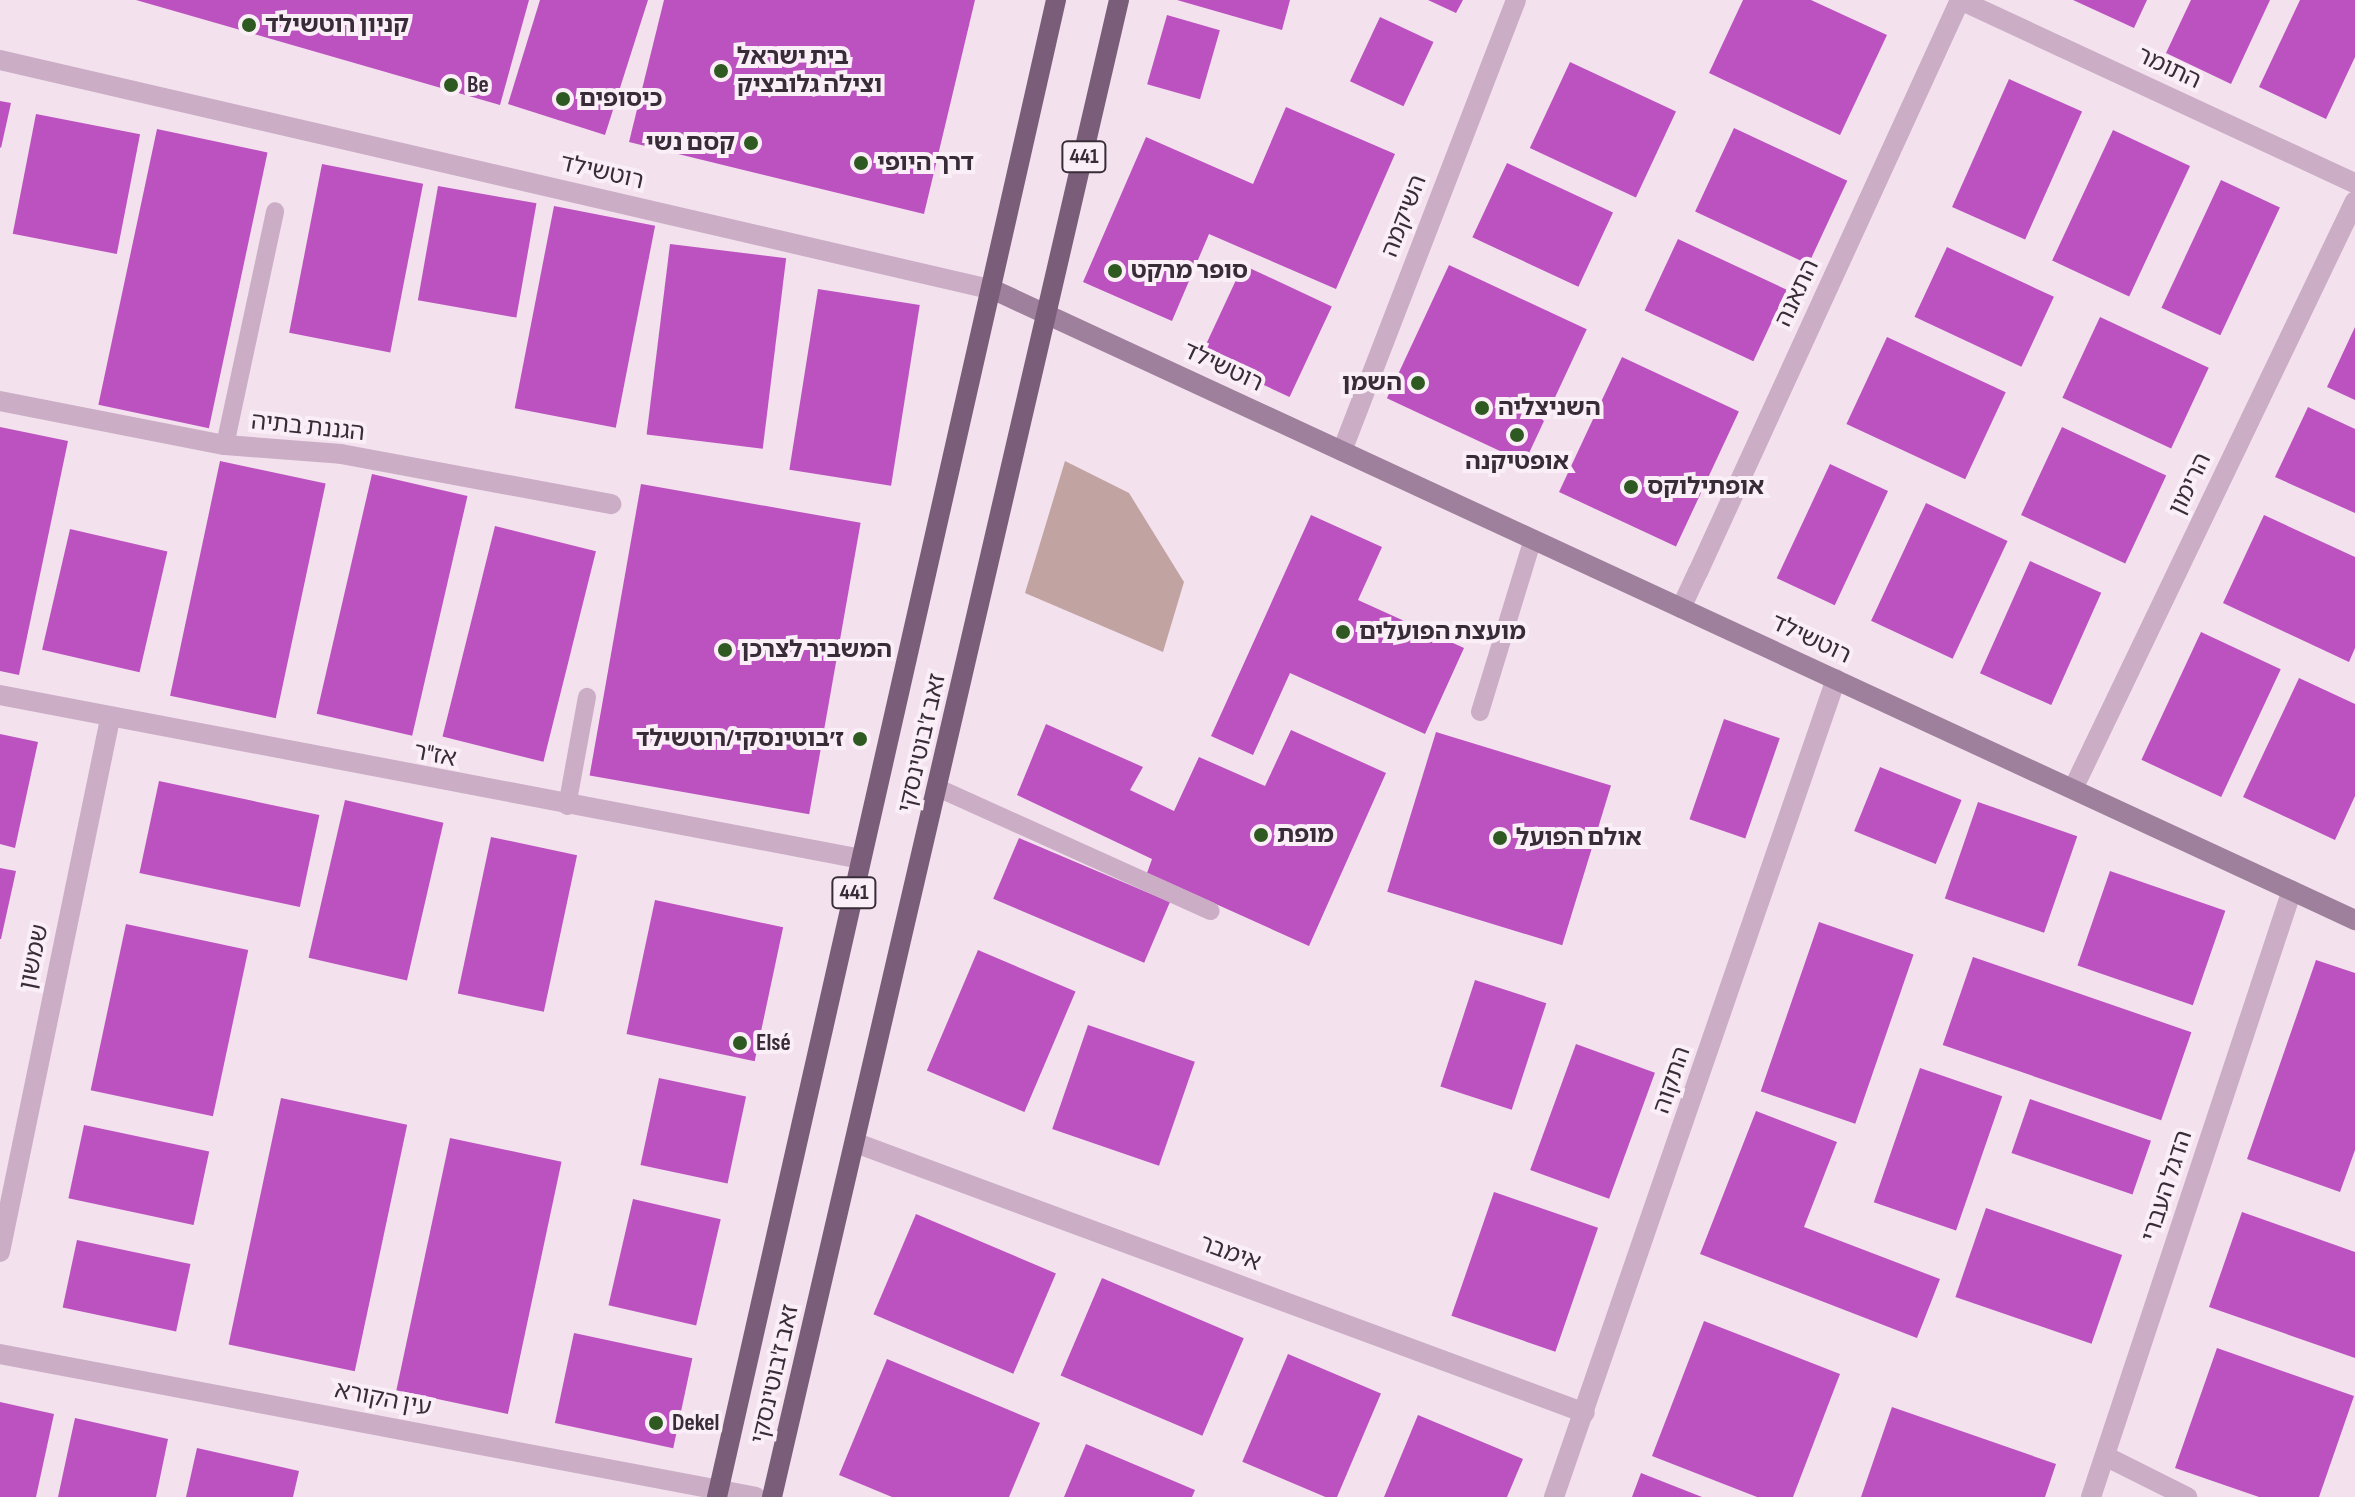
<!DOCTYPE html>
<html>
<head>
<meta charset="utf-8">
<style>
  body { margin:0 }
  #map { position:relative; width:2355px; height:1497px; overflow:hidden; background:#f3e1ee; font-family:"Sofia Sans Condensed","Noto Sans Hebrew",sans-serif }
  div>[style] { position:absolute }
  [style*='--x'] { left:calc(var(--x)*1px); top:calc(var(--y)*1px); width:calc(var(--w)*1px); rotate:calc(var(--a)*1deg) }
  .green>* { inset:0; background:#c1a3a2 }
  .building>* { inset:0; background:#bc52c0; transform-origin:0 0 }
  .service>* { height:18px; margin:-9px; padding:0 9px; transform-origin:9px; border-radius:9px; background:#cbadc6 }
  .pedestrian>* { height:20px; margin:-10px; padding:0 10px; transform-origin:10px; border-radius:10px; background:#cbadc6 }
  .minor>* { height:20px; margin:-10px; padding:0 10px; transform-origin:10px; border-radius:10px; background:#cbadc6 }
  .tertiary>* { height:20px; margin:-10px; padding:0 10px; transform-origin:10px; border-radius:10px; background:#cbadc6 }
  .secondary>* { height:20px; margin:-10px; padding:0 10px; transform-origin:10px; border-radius:10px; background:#9e7f9c }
  .primary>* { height:20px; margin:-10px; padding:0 10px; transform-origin:10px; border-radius:10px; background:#7a5e79 }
  .dots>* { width:22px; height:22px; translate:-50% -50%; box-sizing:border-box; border:4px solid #faeef7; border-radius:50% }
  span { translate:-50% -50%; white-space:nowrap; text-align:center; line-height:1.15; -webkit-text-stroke:8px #faeef7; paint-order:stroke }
  .shield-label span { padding:2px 6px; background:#faeef7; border:2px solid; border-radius:6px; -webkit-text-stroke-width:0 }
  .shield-label { font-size:22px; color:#392c39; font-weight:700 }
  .poi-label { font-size:24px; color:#392c39; font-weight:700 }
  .left { translate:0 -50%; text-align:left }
  .right { translate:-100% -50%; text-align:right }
  .street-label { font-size:24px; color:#392c39 }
</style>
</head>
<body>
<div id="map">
  <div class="green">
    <i style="clip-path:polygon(1065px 461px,1129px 493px,1184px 582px,1163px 652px,1025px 593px)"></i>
  </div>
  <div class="building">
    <i style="clip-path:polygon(136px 0,529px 0,500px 105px)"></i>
    <i style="clip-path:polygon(540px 0,648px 0,605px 135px,508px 104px)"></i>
    <i style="clip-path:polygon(664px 0,975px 0,924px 214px,629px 142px)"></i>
    <i style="clip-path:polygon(1177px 0,1290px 0,1282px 30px)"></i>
    <i style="clip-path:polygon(1428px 0,1463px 0,1456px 13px)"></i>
    <i style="clip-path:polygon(1743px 0,1811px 0,1887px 35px,1840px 135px,1709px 73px)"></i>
    <i style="clip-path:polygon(2073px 0,2147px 0,2134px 28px)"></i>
    <i style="clip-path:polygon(2191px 0,2270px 0,2231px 84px,2166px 53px)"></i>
    <i style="clip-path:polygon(2300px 0,2355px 0,2355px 57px,2326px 119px,2259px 87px)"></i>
    <i style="left:1167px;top:15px;width:55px;height:72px;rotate:16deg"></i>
    <i style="left:1380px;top:17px;width:59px;height:71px;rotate:25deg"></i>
    <i style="left:1570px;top:62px;width:117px;height:95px;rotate:25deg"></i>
    <i style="left:2009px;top:79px;width:80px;height:140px;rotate:24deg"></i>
    <i style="clip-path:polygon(0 101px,11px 103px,1px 148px,0 147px)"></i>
    <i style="clip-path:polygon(1286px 107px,1395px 154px,1336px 289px,1209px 234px,1172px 321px,1083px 282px,1146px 137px,1253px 184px)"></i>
    <i style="left:36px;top:114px;width:106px;height:122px;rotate:11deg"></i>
    <i style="left:1734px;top:128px;width:125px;height:92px;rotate:25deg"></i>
    <i style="left:157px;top:129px;width:113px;height:282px;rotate:12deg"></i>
    <i style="left:2113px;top:130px;width:85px;height:144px;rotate:25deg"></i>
    <i style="left:1507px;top:163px;width:117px;height:82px;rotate:25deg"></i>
    <i style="left:322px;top:164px;width:103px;height:172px;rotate:11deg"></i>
    <i style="left:2221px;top:180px;width:65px;height:141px;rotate:25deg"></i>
    <i style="left:438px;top:186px;width:100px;height:116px;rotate:10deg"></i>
    <i style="left:554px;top:206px;width:103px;height:206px;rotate:11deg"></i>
    <i style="left:1678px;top:239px;width:120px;height:79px;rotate:25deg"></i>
    <i style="left:670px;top:244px;width:117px;height:192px;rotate:7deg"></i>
    <i style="left:1947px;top:247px;width:118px;height:77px;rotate:25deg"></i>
    <i style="left:1243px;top:265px;width:98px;height:100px;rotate:25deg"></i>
    <i style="left:1449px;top:265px;width:152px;height:147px;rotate:25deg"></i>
    <i style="left:818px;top:289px;width:103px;height:183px;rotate:9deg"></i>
    <i style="left:2100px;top:317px;width:120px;height:89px;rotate:25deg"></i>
    <i style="clip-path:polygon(2355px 327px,2355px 400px,2327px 387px)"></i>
    <i style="left:1887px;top:337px;width:131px;height:96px;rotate:25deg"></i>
    <i style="left:1622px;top:357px;width:129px;height:149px;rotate:25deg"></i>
    <i style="clip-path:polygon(2308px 407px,2355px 429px,2355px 513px,2275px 477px)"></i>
    <i style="clip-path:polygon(0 427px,68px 441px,19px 675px,0 671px)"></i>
    <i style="left:2062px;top:427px;width:115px;height:97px;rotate:25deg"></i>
    <i style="left:220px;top:461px;width:108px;height:240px;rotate:12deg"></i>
    <i style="left:1830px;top:464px;width:64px;height:126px;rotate:25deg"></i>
    <i style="left:372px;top:474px;width:98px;height:246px;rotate:13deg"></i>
    <i style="left:641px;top:484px;width:223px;height:296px;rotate:10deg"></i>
    <i style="left:1926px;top:503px;width:90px;height:130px;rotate:25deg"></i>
    <i style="clip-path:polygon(1311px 515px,1382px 547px,1358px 600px,1464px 648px,1425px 734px,1290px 673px,1253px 755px,1211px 736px)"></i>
    <i style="clip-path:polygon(2264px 515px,2355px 557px,2355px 648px,2349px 662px,2223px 603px)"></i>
    <i style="left:495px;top:526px;width:104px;height:217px;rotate:14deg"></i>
    <i style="left:70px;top:529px;width:100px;height:124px;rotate:13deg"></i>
    <i style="left:2030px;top:561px;width:78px;height:123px;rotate:24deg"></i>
    <i style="left:2201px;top:632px;width:88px;height:141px;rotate:25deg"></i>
    <i style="clip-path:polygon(2299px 678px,2355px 704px,2355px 796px,2335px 840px,2243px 797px)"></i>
    <i style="left:1724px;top:719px;width:59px;height:106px;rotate:19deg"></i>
    <i style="clip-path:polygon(1046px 724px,1143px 767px,1130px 790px,1174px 811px,1199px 757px,1265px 786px,1291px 730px,1386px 773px,1309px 946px,1147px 873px,1152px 859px,1017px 795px)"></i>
    <i style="left:1436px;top:732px;width:183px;height:167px;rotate:17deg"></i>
    <i style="clip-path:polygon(0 734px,38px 742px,15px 848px,0 844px)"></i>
    <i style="left:1880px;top:767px;width:88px;height:69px;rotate:22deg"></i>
    <i style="left:159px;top:781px;width:164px;height:94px;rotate:12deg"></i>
    <i style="left:345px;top:800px;width:101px;height:162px;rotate:13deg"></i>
    <i style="left:1978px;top:802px;width:105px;height:102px;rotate:19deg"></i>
    <i style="left:491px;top:837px;width:88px;height:160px;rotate:12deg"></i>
    <i style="left:1019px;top:838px;width:164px;height:66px;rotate:23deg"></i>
    <i style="clip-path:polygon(0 868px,16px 871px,1px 939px,0 939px)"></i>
    <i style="left:2110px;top:871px;width:122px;height:100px;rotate:19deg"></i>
    <i style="left:655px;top:900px;width:131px;height:137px;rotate:12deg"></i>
    <i style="left:1819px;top:922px;width:100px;height:179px;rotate:19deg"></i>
    <i style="left:126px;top:924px;width:125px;height:170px;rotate:12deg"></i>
    <i style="left:978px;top:950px;width:106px;height:131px;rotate:23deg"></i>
    <i style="left:1973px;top:957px;width:231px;height:93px;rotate:19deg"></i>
    <i style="clip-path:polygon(2316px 960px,2355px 973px,2355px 1150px,2340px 1192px,2247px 1159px)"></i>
    <i style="left:1475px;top:980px;width:75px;height:112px;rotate:18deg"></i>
    <i style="left:1088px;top:1025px;width:113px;height:110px;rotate:19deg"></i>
    <i style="left:1576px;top:1044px;width:84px;height:134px;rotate:20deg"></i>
    <i style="left:1920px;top:1068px;width:87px;height:142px;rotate:19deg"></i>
    <i style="left:659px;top:1078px;width:89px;height:89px;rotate:12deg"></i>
    <i style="left:281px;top:1098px;width:129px;height:252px;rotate:12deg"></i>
    <i style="left:2030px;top:1099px;width:128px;height:57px;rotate:19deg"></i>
    <i style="clip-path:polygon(1756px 1111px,1837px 1142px,1804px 1227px,1940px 1279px,1917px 1338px,1700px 1254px)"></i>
    <i style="left:84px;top:1125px;width:128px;height:75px;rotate:12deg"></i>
    <i style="left:450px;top:1138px;width:114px;height:258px;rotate:12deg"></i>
    <i style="left:1494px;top:1192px;width:110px;height:131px;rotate:19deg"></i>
    <i style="left:633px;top:1199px;width:90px;height:109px;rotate:13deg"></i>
    <i style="left:1986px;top:1208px;width:144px;height:94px;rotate:19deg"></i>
    <i style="clip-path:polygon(2242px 1212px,2355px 1252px,2355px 1358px,2209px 1307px)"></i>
    <i style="left:916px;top:1214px;width:152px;height:109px;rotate:23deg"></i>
    <i style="left:77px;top:1240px;width:116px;height:69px;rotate:12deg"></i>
    <i style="left:1102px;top:1278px;width:154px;height:106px;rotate:23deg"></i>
    <i style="clip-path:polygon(1704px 1321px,1840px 1374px,1793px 1497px,1757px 1497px,1652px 1456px)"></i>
    <i style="left:574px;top:1333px;width:121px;height:92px;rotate:12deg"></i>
    <i style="clip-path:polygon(2217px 1348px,2354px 1396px,2319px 1497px,2259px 1497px,2175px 1468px)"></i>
    <i style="left:1288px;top:1354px;width:101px;height:117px;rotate:23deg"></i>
    <i style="clip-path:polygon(887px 1359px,1040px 1423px,1009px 1497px,892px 1497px,839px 1475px)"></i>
    <i style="clip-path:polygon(0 1402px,54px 1414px,36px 1497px,0 1497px)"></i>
    <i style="clip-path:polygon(1892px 1407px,2056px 1464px,2045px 1497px,1861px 1497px)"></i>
    <i style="clip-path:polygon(1418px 1415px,1523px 1459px,1507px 1497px,1384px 1497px)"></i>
    <i style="clip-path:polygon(75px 1418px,168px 1439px,156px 1497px,58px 1497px)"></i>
    <i style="clip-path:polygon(1086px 1444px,1195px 1490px,1192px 1497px,1064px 1497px)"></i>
    <i style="clip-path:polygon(197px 1448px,299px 1471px,293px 1497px,186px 1497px)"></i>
    <i style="clip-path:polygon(1641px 1473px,1702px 1497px,1632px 1497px)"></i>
  </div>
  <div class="service">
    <i style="--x:225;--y:445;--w:239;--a:-77.9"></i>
    <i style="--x:1480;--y:712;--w:181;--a:-73"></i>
    <i style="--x:938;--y:788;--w:299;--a:24.3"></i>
    <i style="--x:567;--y:806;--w:111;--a:-79.6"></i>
  </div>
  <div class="pedestrian">
    <i style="--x:1681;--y:608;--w:40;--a:-65"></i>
  </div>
  <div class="minor">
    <i style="--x:1960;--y:0;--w:435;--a:24.9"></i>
    <i style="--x:0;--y:401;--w:229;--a:11.1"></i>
    <i style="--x:225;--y:445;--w:116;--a:4.4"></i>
    <i style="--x:341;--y:454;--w:275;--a:10.5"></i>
    <i style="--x:1342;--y:451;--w:483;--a:-68.9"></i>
    <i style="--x:1698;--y:572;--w:629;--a:-65.39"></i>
    <i style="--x:0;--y:695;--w:876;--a:10.78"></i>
    <i style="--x:2073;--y:789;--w:652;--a:-64.38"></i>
    <i style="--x:856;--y:1143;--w:777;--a:20.32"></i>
    <i style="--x:0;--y:1252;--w:544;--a:-78.34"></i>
    <i style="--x:0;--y:1354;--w:769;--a:10.71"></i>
    <i style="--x:2105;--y:1456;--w:92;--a:26.6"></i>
    <i style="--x:1554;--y:1497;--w:865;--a:-70.98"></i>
    <i style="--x:2091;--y:1497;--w:639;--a:-71.68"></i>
  </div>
  <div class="tertiary">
    <i style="--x:0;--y:60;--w:1020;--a:13.03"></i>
  </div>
  <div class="secondary">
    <i style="--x:994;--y:290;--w:1500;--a:24.84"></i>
  </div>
  <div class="primary">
    <i style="--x:717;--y:1497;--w:1535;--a:-77.24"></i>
    <i style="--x:772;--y:1497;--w:1537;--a:-76.95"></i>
  </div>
  <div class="dots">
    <i style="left:249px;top:25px;background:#2e5a22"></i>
    <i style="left:721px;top:71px;background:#2e5a22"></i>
    <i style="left:451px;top:85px;background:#2e5a22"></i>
    <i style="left:563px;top:99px;background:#2e5a22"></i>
    <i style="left:751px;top:143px;background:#2e5a22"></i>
    <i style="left:861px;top:163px;background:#2e5a22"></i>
    <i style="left:1115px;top:271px;background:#2e5a22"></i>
    <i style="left:1418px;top:383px;background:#2e5a22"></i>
    <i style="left:1482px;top:408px;background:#2e5a22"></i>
    <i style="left:1517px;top:435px;background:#2e5a22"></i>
    <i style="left:1631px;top:487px;background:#2e5a22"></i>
    <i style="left:1343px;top:632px;background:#2e5a22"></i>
    <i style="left:725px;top:650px;background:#2e5a22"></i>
    <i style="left:860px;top:739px;background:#2e5a22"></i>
    <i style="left:1261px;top:835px;background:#2e5a22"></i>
    <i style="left:1500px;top:838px;background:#2e5a22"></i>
    <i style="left:740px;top:1043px;background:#2e5a22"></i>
    <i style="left:656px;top:1423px;background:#2e5a22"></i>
  </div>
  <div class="shield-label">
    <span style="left:1084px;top:157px">441</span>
    <span style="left:854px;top:893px">441</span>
  </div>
  <div class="poi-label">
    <span class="left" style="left:265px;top:25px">קניון רוטשילד</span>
    <span class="left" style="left:737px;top:71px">בית ישראל<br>וצילה גלובציק</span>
    <span class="left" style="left:467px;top:85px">Be</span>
    <span class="left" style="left:579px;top:99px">כיסופים</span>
    <span class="right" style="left:735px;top:143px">קסם נשי</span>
    <span class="left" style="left:877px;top:163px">דרך היופי</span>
    <span class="left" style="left:1131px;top:271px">סופר מרקט</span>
    <span class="right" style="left:1402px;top:383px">השמן</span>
    <span class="left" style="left:1498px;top:408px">השניצליה</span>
    <span style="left:1517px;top:462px">אופטיקנה</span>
    <span class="left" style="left:1647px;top:487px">אופתילוקס</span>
    <span class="left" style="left:1359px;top:632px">מועצת הפועלים</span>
    <span class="left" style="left:741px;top:650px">המשביר לצרכן</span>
    <span class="right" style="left:844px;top:739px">ז׳בוטינסקי/רוטשילד</span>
    <span class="left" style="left:1277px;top:835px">מופת</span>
    <span class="left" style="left:1516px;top:838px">אולם הפועל</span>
    <span class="left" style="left:756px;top:1043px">Elsé</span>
    <span class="left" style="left:672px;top:1423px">Dekel</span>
  </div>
  <div class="street-label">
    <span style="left:2169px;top:68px;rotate:25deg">התומר</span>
    <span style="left:602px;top:172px;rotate:13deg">רוטשילד</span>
    <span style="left:1404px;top:216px;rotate:-69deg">השיקמה</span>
    <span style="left:1797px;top:293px;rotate:-65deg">התאנה</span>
    <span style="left:1223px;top:367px;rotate:25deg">רוטשילד</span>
    <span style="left:308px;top:427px;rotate:6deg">הגננת בתיה</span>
    <span style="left:2190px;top:484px;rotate:-64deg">הרימון</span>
    <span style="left:1811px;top:639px;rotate:25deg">רוטשילד</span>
    <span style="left:922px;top:743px;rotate:-77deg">זאב ז'בוטינסקי</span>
    <span style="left:435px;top:755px;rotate:11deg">אז"ר</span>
    <span style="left:34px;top:957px;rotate:-78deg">שמשון</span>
    <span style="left:1672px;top:1080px;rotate:-71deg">התקוה</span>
    <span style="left:2167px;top:1186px;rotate:-72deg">הדגל העברי</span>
    <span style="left:1230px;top:1253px;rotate:20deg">אימבר</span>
    <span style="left:775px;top:1374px;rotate:-77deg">זאב ז'בוטינסקי</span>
    <span style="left:383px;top:1399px;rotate:11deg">עין הקורא</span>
  </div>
</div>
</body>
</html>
